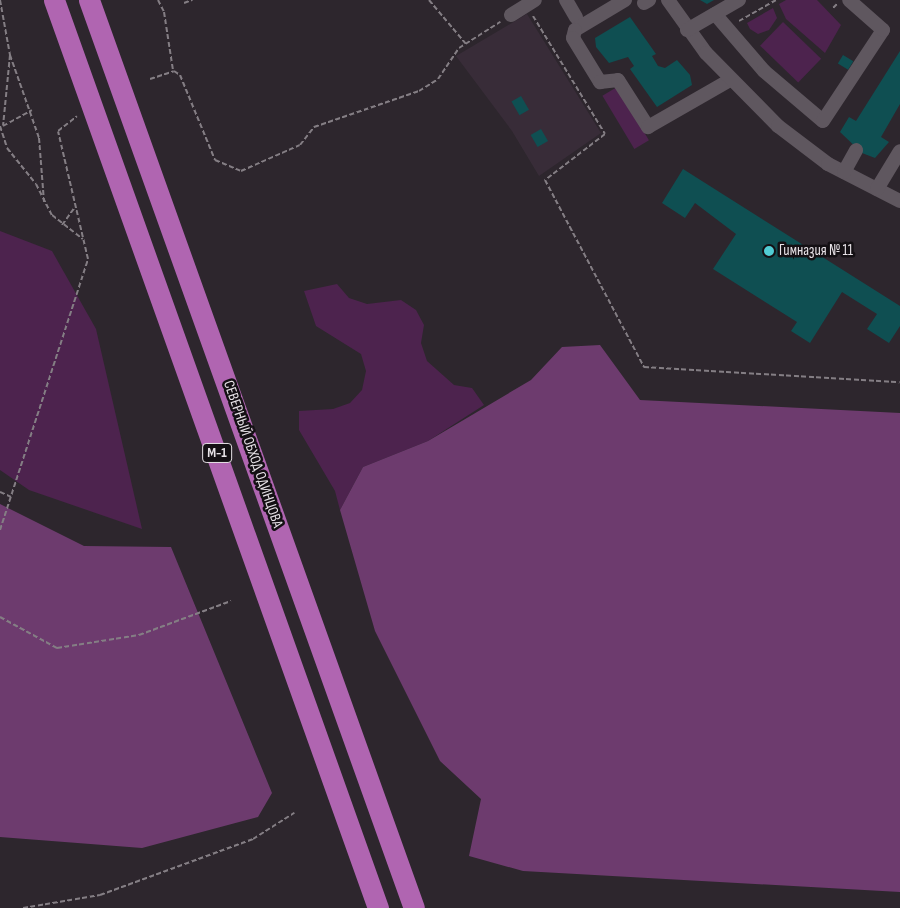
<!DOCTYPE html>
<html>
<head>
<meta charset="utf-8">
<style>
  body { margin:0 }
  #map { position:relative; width:900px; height:908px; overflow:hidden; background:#2d262d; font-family:"Sofia Sans Condensed",sans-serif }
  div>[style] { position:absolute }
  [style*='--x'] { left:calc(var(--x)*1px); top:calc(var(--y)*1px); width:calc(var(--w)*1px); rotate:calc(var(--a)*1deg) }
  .built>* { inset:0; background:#382c38 }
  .green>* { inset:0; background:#4d234e; transform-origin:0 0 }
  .forest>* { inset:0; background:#6d3b6e }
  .building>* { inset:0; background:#0f4f52; transform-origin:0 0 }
  .path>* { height:2px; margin-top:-1px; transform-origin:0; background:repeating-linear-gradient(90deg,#847e84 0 5px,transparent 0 7.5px) }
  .minor>* { height:14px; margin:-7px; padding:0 7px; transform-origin:7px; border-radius:7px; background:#5f575f }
  .highway>* { height:21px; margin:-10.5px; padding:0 10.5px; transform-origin:10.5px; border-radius:10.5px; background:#b065b1 }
  .dots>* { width:14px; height:14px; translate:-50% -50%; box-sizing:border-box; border:2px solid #141014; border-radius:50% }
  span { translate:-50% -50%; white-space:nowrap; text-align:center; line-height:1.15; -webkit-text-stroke:5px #141014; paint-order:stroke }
  .shield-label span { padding:1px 4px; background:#141014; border:1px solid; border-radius:4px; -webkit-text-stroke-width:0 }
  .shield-label { font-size:14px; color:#e8e3e8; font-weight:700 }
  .poi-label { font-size:15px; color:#e8e3e8 }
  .left { translate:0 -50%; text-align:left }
  .street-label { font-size:15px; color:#e8e3e8 }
</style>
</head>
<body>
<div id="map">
  <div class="built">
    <i style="clip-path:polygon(527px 14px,601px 133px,539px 176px,512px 131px,456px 56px)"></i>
  </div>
  <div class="green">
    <i style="clip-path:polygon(786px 0,817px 0,841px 25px,825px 53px,786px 19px,779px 4px)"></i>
    <i style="clip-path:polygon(773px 8px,777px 18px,769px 30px,758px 34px,750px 29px,747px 23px)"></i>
    <i style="left:783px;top:22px;width:53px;height:33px;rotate:44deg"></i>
    <i style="left:617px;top:87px;width:62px;height:17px;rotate:59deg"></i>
    <i style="clip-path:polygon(0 231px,52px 251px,96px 329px,142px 529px,29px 490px,0 470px)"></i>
    <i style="clip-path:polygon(337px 284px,349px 298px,367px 304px,401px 300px,416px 310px,424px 325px,421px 343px,427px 361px,454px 385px,472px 388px,484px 405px,428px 441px,363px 467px,340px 510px,335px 491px,299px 430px,299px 411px,333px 409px,350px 403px,362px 390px,366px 371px,361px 354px,316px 326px,304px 291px)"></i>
  </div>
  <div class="forest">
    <i style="clip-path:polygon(600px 345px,640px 400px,900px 413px,900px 892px,523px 871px,469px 856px,481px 799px,440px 761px,375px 631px,340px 510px,363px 467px,428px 441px,531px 380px,562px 347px)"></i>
    <i style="clip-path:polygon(0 504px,84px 546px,171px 547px,272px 793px,258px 817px,142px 848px,0 837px)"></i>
  </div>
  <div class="building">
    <i style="clip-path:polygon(700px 0,714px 0,707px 4px)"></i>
    <i style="clip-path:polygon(630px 17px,656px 54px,652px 56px,658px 66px,665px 68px,677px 60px,690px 75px,692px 85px,657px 107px,630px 69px,634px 66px,628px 57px,609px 63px,596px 47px,595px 38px)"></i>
    <i style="clip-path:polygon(900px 51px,900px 104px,881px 137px,889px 142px,875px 158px,862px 153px,840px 132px,849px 117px,856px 121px)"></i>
    <i style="left:843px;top:55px;width:12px;height:10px;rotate:31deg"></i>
    <i style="left:521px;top:96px;width:16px;height:11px;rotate:60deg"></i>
    <i style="left:541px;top:129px;width:14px;height:12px;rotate:60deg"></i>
    <i style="clip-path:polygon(683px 169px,900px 306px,900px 326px,889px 343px,867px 329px,877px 314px,842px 292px,810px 343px,791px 331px,797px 322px,713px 269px,736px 234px,695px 203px,685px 218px,662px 203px)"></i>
  </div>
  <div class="path">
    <i style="--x:0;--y:0;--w:56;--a:79.7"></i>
    <i style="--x:10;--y:55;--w:71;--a:95.6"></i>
    <i style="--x:158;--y:0;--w:13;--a:63"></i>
    <i style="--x:164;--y:12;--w:59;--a:81.2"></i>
    <i style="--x:429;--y:0;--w:57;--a:49.9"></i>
    <i style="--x:184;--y:3;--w:9;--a:-21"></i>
    <i style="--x:833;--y:8;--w:7;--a:-45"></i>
    <i style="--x:533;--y:16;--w:138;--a:58.6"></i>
    <i style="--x:605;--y:134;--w:76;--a:142.5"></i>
    <i style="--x:545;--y:180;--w:212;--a:62.1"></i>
    <i style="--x:644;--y:367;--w:256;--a:3.4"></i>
    <i style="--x:739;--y:21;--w:43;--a:-29.6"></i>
    <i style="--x:10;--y:55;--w:88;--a:70.7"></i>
    <i style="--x:39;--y:138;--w:64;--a:85.5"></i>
    <i style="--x:150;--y:79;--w:25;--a:-18"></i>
    <i style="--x:174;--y:71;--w:7;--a:34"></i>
    <i style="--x:180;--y:75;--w:92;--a:67.6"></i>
    <i style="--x:215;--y:160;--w:28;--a:23"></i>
    <i style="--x:241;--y:171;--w:64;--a:-23.8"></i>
    <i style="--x:300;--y:145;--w:23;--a:-52"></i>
    <i style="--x:314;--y:127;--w:111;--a:-18.9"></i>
    <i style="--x:419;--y:91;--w:22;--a:-32"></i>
    <i style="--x:438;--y:79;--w:37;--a:-56"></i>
    <i style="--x:459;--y:48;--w:49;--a:-32.4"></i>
    <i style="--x:0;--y:126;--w:23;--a:72"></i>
    <i style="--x:7;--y:148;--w:46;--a:51.1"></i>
    <i style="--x:36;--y:184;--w:35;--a:63"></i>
    <i style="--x:52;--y:215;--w:39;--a:38"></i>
    <i style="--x:3;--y:126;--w:33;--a:-29"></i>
    <i style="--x:62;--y:225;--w:22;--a:-54"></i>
    <i style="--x:0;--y:492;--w:12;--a:24"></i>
    <i style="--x:0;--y:530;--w:285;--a:-72"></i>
    <i style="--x:88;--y:259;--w:131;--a:-103.2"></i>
    <i style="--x:58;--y:131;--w:24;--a:-38"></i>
    <i style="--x:0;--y:617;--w:65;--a:28.5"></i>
    <i style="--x:57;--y:648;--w:83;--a:-9"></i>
    <i style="--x:139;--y:635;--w:98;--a:-20.3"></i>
    <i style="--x:23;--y:908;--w:78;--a:-9.6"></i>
    <i style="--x:100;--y:895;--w:163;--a:-20.1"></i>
    <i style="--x:253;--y:839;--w:49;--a:-32.4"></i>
  </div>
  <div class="minor">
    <i style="--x:566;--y:0;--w:20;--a:60"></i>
    <i style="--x:625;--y:0;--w:58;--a:149"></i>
    <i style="--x:575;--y:30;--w:8;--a:104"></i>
    <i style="--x:573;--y:38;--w:52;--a:58.5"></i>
    <i style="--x:600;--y:82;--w:18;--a:-6"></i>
    <i style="--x:618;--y:80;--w:56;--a:57.4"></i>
    <i style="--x:648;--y:127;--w:95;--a:-29.8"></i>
    <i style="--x:668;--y:0;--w:65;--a:54.4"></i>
    <i style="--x:706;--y:53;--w:103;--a:45.4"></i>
    <i style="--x:778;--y:126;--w:63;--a:37.2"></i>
    <i style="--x:828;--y:164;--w:81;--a:27.2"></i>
    <i style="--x:644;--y:3;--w:6;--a:-31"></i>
    <i style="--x:715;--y:14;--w:75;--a:49.3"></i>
    <i style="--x:764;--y:71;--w:77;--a:40.3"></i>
    <i style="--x:823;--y:121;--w:109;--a:-56.6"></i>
    <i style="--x:883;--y:30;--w:45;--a:-138.6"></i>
    <i style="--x:511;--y:15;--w:28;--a:-32"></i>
    <i style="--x:687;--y:30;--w:60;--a:-30"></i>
    <i style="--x:844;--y:172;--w:25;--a:-61"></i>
    <i style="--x:877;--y:189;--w:44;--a:-58.8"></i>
  </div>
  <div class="highway">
    <i style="--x:54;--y:0;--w:964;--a:70.36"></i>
    <i style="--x:89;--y:0;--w:964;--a:70.31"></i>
  </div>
  <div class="dots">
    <i style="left:769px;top:251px;background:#51ccd3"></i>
  </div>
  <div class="shield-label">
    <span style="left:217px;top:453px">М-1</span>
  </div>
  <div class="poi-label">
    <span class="left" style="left:779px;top:251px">Гимназия № 11</span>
  </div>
  <div class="street-label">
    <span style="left:253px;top:454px;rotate:71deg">СЕВЕРНЫЙ ОБХОД ОДИНЦОВА</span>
  </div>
</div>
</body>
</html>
